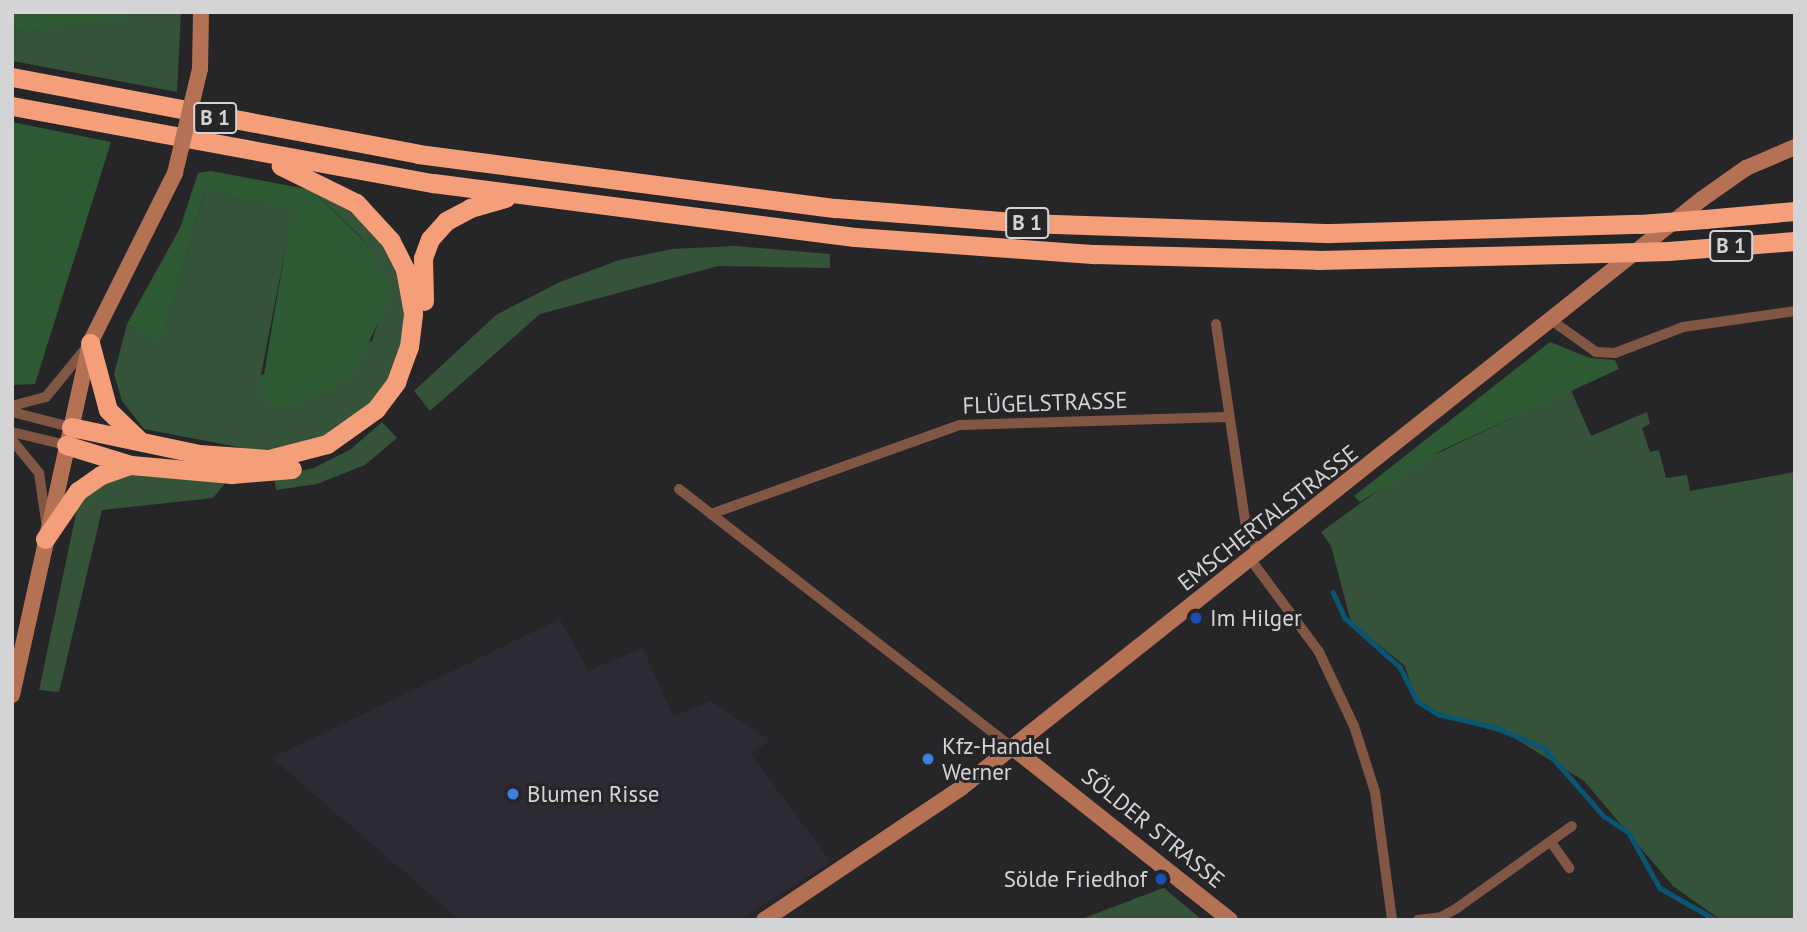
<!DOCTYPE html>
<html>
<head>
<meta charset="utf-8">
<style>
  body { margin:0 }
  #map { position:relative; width:1807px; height:932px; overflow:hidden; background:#262528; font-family:"PT Sans",sans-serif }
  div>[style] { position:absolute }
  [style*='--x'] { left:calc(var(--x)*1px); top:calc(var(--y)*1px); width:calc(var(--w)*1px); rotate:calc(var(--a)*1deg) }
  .built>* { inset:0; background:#2d2a33 }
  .green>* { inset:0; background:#355338 }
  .forest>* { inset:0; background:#2d5a33 }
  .stream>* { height:4.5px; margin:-2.25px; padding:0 2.25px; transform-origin:2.25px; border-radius:2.25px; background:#095572 }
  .street>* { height:10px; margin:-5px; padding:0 5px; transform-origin:5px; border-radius:5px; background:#815744 }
  .secondary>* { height:16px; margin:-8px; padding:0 8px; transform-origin:8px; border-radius:8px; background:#b57153 }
  .highway>* { height:19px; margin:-9.5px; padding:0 9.5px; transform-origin:9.5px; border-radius:9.5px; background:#f49f7a }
  .secondary-bridge>* { height:16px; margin:-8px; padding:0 8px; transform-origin:8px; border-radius:8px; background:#b57153 }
  .highway-bridge>* { height:19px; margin:-9.5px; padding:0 9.5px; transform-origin:9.5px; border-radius:9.5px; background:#f49f7a }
  .dots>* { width:19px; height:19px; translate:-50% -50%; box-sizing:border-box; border:4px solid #262528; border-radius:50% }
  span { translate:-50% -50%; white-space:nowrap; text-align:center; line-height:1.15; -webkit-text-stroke:6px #262528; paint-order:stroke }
  .shield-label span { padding:2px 5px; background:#262528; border:2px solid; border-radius:5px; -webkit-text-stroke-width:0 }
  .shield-label { font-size:21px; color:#d4d4d6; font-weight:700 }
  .street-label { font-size:23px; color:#d4d4d6 }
  .poi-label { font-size:23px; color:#d4d4d6 }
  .left { translate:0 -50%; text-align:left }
  .right { translate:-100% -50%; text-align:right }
  .frame { position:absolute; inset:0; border:14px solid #d4d4d6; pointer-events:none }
</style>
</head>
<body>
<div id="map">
  <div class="built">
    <i style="clip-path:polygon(560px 619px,588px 671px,643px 648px,673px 717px,711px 701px,771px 741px,750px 753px,831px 862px,739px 920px,460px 920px,272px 758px)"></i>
  </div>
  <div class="green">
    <i style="clip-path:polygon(128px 12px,181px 12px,177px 92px,12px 61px,12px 28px,23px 33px,128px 16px)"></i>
    <i style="clip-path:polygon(312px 190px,360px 215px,386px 244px,401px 279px,407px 313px,403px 347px,389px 382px,366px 412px,329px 436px,296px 448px,253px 450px,144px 429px,122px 401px,114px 374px,127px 324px,161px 343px,205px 191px,293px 210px,261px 375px,372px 341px,390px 286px,361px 237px)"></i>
    <i style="clip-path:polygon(735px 246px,830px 254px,830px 268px,718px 266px,540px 314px,430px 411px,414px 391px,496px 315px,560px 282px,619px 260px,672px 249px)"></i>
    <i style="clip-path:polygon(1571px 390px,1591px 436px,1647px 412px,1650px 424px,1642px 428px,1650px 452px,1659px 450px,1666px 478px,1687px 475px,1690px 491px,1795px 472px,1795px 920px,1721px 920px,1673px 886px,1584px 781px,1511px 736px,1424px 709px,1415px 697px,1405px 666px,1351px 622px,1331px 546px,1321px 532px,1413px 465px)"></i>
    <i style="clip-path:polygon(382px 422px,397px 438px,365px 465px,317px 484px,276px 490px,274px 477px,314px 468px,351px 449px)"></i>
    <i style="clip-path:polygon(131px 474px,226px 482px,213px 498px,102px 510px,59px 692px,39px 690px,77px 509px,92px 489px)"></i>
    <i style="clip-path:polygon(1164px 888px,1202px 920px,1079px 920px,1163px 888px)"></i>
  </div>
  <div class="forest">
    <i style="clip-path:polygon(12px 12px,128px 12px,128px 17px,23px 33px,12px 28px)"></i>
    <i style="clip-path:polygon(12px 122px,111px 142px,35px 384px,12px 385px)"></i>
    <i style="clip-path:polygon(211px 171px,312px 190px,361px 238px,378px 262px,390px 286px,388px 302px,354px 373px,328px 390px,293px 405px,273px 407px,260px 397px,292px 210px,205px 191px,161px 344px,127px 324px,180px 228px,198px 173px)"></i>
    <i style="clip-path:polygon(1550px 342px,1590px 358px,1615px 360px,1619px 369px,1442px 450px,1360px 502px,1354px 496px)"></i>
  </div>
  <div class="stream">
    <i style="--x:1333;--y:592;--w:29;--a:65"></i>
    <i style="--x:1345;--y:618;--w:74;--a:41.7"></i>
    <i style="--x:1400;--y:667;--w:38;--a:63"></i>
    <i style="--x:1417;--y:701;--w:25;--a:32"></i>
    <i style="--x:1438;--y:714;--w:61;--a:13.3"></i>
    <i style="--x:1497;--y:728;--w:51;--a:23.1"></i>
    <i style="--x:1544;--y:748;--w:91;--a:48.6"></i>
    <i style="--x:1604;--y:816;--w:30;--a:34"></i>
    <i style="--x:1629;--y:833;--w:63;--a:60.6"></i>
    <i style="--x:1660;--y:888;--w:64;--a:29.7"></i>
  </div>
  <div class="street">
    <i style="--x:1551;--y:320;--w:55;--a:35.4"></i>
    <i style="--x:1596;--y:352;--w:19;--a:3"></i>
    <i style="--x:1615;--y:353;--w:73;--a:-20.9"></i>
    <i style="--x:1683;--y:327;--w:113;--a:-8.1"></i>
    <i style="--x:1216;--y:324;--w:206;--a:81.6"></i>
    <i style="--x:1246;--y:528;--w:30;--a:64"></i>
    <i style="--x:12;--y:406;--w:35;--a:-15"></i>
    <i style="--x:46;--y:397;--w:63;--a:-50.8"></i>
    <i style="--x:12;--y:412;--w:61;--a:14.3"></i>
    <i style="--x:12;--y:432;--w:56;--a:13.5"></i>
    <i style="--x:12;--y:440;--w:43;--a:50.7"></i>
    <i style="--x:39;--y:473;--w:49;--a:81.7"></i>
    <i style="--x:679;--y:489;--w:423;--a:37.8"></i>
    <i style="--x:711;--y:514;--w:264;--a:-19.7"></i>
    <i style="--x:960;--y:425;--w:267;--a:-1.7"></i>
    <i style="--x:1251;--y:560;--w:114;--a:53.5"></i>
    <i style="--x:1319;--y:652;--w:82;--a:64.7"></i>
    <i style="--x:1354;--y:726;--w:69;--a:72.3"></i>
    <i style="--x:1375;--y:792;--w:129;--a:82.4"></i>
    <i style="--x:1551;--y:842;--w:32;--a:55"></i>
    <i style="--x:1418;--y:920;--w:23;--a:-7"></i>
    <i style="--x:1441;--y:917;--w:18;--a:-29"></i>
    <i style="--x:1457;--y:908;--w:141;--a:-35.5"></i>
  </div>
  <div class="secondary">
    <i style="--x:200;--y:69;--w:57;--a:-89"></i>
    <i style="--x:12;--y:695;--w:361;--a:-77.5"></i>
    <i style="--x:90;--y:343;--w:190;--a:-63.4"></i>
    <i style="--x:1013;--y:748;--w:277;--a:38.4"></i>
    <i style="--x:764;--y:920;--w:237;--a:-33.8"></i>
    <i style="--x:961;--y:788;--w:947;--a:-38.48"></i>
    <i style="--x:1702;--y:199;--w:54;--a:-35.2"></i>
    <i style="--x:1746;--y:168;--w:53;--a:-23.2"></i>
  </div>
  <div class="highway">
    <i style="--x:12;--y:77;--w:413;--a:10.7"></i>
    <i style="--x:418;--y:154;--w:421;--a:7.4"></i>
    <i style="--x:836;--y:208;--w:190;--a:4.5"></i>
    <i style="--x:1025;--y:223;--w:306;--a:1.9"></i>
    <i style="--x:1331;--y:233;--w:309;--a:-1.7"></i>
    <i style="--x:12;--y:106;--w:428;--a:10.4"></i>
    <i style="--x:433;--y:183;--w:425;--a:7.3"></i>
    <i style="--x:855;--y:237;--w:241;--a:4.1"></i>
    <i style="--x:1095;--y:254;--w:223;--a:1.5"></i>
    <i style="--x:1318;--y:260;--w:286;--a:-1.4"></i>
    <i style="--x:1705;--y:219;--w:90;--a:-5.1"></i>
    <i style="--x:1668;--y:251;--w:127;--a:-4.5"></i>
    <i style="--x:424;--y:301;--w:43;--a:-91.3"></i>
    <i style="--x:423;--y:258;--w:20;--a:-70"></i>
    <i style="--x:430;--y:239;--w:24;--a:-48"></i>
    <i style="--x:446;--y:221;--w:27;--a:-28"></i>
    <i style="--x:470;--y:208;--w:37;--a:-16"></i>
    <i style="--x:90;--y:343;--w:69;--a:75"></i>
    <i style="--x:108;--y:410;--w:45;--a:44.1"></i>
    <i style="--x:71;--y:427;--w:131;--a:11.9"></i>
    <i style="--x:199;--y:454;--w:70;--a:4.1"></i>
    <i style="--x:269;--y:459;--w:60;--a:-14.5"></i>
    <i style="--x:327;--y:444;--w:60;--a:-35.5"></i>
    <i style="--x:376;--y:409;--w:34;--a:-53"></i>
    <i style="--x:396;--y:382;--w:37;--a:-70"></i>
    <i style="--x:409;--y:347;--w:34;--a:-83"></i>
    <i style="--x:413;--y:313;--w:45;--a:-100.3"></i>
    <i style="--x:405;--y:269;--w:31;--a:-117"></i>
    <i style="--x:391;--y:241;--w:52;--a:-132.6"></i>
    <i style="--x:356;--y:203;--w:84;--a:-153.7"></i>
    <i style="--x:66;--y:445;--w:68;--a:17.1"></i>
    <i style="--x:131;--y:465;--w:101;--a:5.1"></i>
    <i style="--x:232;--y:474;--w:60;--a:-4.8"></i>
    <i style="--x:45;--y:539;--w:58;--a:-55.5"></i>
    <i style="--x:78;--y:491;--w:28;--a:-35"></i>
    <i style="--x:101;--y:475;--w:28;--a:-19"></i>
  </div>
  <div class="secondary-bridge">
    <i style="--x:175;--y:173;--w:107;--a:-76.5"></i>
  </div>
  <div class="highway-bridge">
    <i style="--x:1640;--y:224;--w:65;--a:-4.4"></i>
    <i style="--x:1604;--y:253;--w:64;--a:-1.8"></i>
  </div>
  <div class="dots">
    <i style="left:1196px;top:618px;background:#1a4fb4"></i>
    <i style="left:928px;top:759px;background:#3f7fe0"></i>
    <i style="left:513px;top:794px;background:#3f7fe0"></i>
    <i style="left:1161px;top:879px;background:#1a4fb4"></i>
  </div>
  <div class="shield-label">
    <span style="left:215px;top:118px">B 1</span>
    <span style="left:1027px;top:223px">B 1</span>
    <span style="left:1731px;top:246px">B 1</span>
  </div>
  <div class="street-label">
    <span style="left:1045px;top:403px;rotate:-2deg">FLÜGELSTRASSE</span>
    <span style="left:1268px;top:518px;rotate:-38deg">EMSCHERTALSTRASSE</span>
    <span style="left:1153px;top:828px;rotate:39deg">SÖLDER STRASSE</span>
  </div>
  <div class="poi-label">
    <span class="left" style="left:1210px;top:618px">Im Hilger</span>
    <span class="left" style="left:942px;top:759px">Kfz-Handel<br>Werner</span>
    <span class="left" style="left:527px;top:794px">Blumen Risse</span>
    <span class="right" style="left:1147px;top:879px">Sölde Friedhof</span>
  </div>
  <div class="frame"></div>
</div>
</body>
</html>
